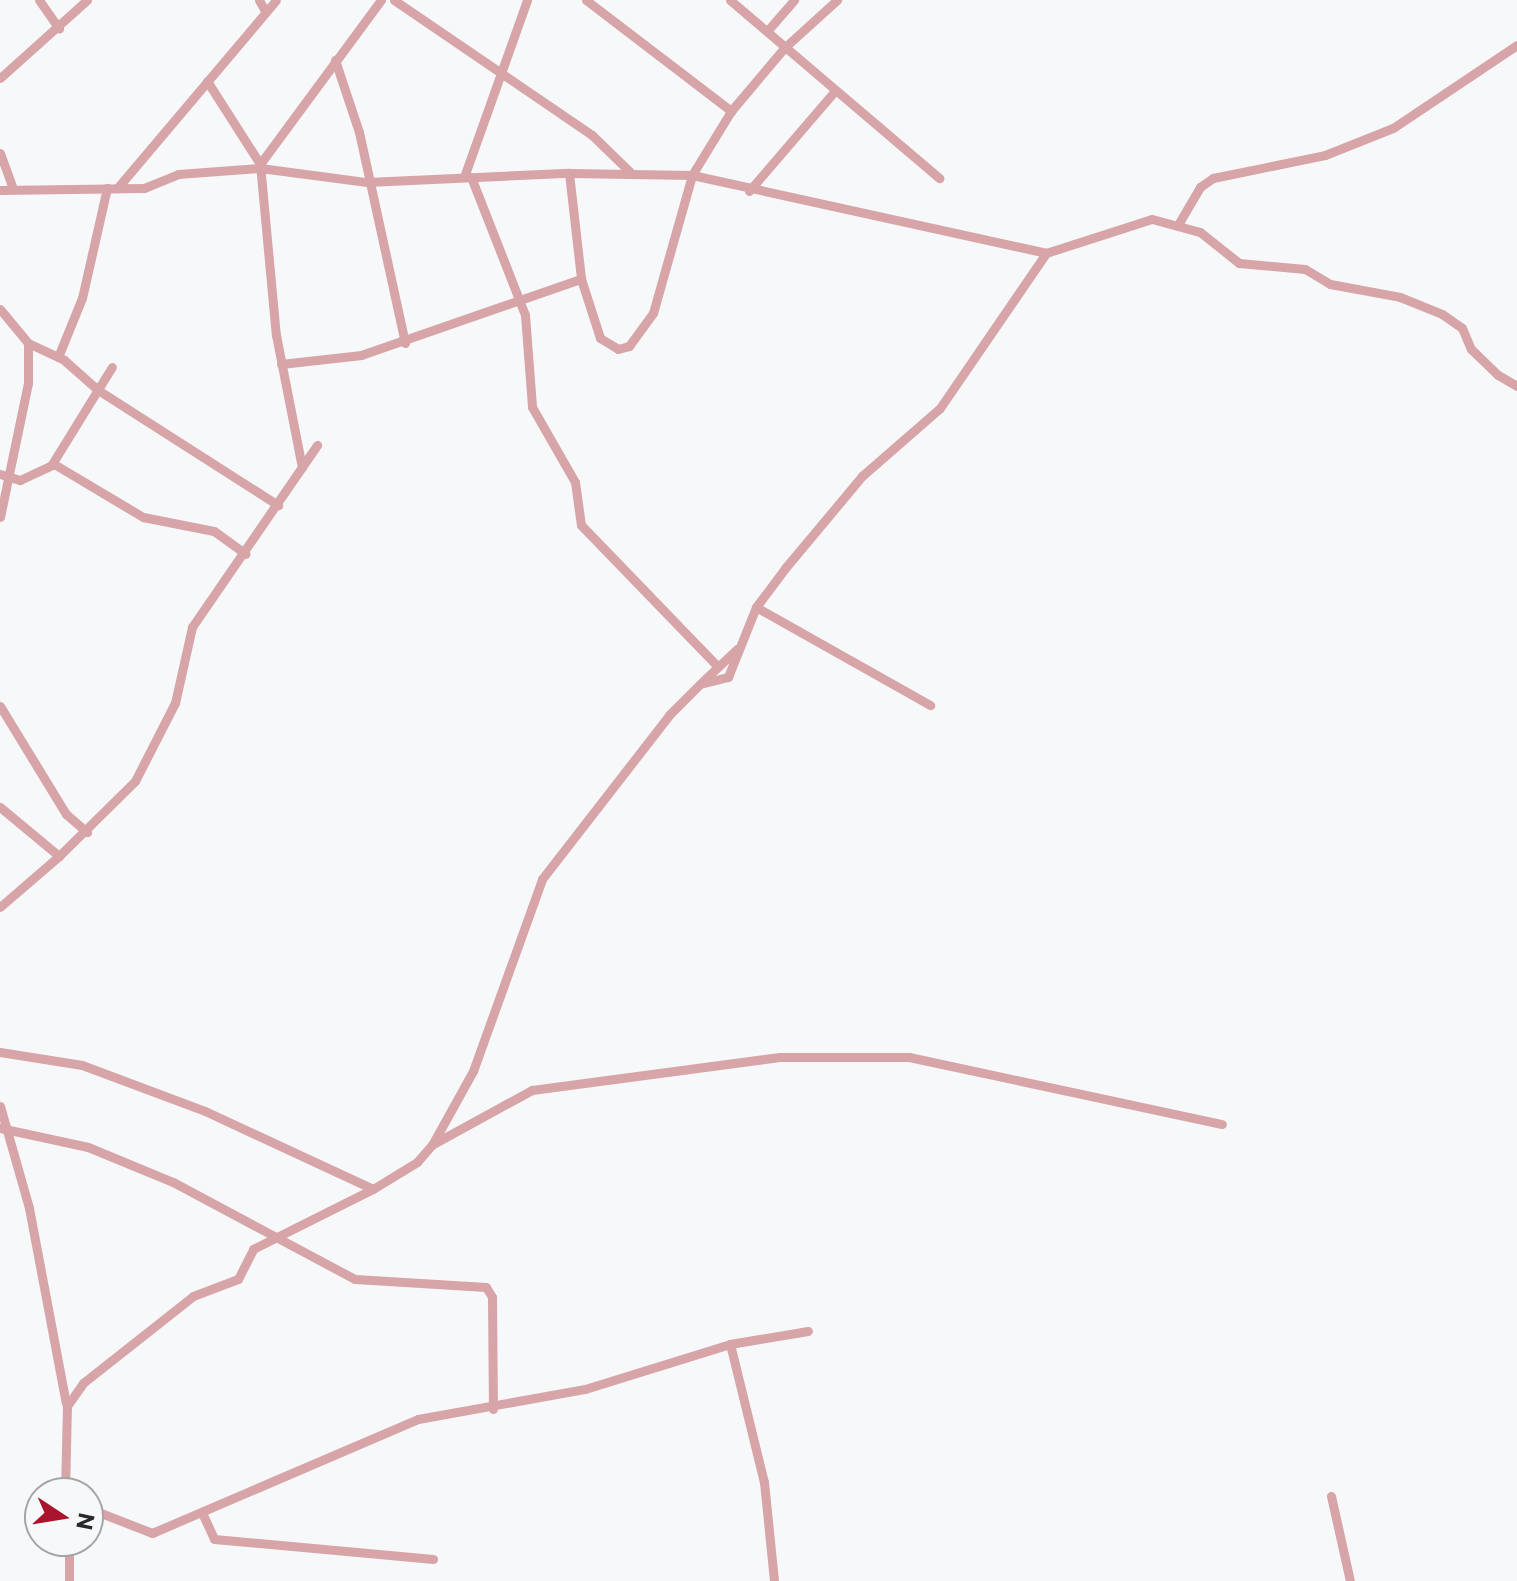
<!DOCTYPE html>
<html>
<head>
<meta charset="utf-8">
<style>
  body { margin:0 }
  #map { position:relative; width:1517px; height:1581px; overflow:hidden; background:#f7f8fa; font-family:Commissioner,sans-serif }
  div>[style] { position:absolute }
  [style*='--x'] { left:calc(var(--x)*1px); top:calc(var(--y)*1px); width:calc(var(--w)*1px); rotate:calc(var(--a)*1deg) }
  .street>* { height:9px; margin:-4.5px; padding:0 4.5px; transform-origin:4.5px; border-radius:4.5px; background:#d7a4a8 }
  span { translate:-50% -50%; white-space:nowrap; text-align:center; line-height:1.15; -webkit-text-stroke:6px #f7f8fa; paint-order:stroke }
  .north { position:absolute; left:24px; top:1477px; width:80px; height:80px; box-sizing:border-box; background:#f7f8fa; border:2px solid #a5a5a7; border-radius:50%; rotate:102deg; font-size:22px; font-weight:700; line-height:32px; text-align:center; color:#29292a }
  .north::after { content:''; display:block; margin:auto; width:28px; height:36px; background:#aa142c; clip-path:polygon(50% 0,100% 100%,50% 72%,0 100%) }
</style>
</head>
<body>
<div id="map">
  <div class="street">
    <i style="--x:39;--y:0;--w:35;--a:55"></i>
    <i style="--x:259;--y:0;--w:13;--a:61"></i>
    <i style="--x:394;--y:0;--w:240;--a:34.3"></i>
    <i style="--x:592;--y:135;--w:53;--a:44.2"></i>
    <i style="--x:586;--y:0;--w:183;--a:37.4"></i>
    <i style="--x:730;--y:0;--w:275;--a:40.4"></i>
    <i style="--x:768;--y:30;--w:40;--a:-49"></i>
    <i style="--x:335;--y:60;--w:76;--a:71.6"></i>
    <i style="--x:359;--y:132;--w:216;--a:77.7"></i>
    <i style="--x:0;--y:78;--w:117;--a:-41.9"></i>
    <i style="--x:207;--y:81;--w:98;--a:57.4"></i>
    <i style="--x:260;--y:164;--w:172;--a:84.7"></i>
    <i style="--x:276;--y:335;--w:135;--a:78.9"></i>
    <i style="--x:0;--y:153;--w:38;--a:70"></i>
    <i style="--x:260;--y:164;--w:204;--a:-53.6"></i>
    <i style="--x:569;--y:173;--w:107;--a:83.5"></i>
    <i style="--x:581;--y:279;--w:62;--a:72.1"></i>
    <i style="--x:600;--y:338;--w:21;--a:31"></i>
    <i style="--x:618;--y:349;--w:11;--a:-15"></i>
    <i style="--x:629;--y:346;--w:41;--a:-54"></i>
    <i style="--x:653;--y:313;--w:143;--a:-74.2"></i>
    <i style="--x:692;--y:175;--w:75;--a:-58.6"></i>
    <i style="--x:731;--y:111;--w:82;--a:-49.9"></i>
    <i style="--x:784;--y:48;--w:72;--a:-42.2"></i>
    <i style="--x:464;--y:177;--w:188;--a:-70.4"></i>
    <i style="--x:471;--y:177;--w:148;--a:68.6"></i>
    <i style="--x:525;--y:315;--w:92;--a:85.6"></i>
    <i style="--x:532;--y:407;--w:86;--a:60.2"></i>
    <i style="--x:575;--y:482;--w:43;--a:82.1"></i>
    <i style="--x:581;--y:525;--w:197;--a:46"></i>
    <i style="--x:119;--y:186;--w:243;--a:-49.8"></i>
    <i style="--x:0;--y:190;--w:144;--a:-0.8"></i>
    <i style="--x:144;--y:188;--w:37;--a:-22"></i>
    <i style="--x:178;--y:174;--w:82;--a:-4.2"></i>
    <i style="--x:260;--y:168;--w:108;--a:7.5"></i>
    <i style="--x:367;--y:182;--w:202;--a:-2.6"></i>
    <i style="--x:569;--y:173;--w:123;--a:0.9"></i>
    <i style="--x:692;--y:175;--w:362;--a:12.4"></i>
    <i style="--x:1046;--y:253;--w:111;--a:-17.8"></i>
    <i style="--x:1152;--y:219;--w:50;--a:15.2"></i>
    <i style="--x:1200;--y:232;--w:50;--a:38.5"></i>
    <i style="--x:1239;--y:263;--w:66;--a:5.2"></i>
    <i style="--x:1305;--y:269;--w:29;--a:31"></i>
    <i style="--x:1330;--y:284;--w:71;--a:10.5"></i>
    <i style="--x:1400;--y:297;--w:45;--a:22"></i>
    <i style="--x:1442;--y:314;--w:24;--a:35"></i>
    <i style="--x:1462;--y:328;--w:23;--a:67"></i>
    <i style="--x:1471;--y:349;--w:37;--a:44"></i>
    <i style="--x:1498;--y:375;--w:22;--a:30"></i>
    <i style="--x:749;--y:191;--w:129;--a:-49.4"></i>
    <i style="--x:1179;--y:223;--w:42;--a:-59.7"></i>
    <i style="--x:1200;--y:187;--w:16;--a:-35"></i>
    <i style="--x:1213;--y:178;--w:114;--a:-11.6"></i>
    <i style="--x:1325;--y:155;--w:73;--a:-21.7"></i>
    <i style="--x:1393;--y:128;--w:149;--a:-33.8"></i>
    <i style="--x:0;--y:309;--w:44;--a:50.5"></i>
    <i style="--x:28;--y:343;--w:40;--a:90"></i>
    <i style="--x:28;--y:383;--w:137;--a:101.8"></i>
    <i style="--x:28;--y:343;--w:40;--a:25"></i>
    <i style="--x:64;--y:360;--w:45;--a:41.4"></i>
    <i style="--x:98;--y:390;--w:214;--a:32.6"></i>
    <i style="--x:58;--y:357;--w:64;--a:-67.9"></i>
    <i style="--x:82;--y:298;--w:113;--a:-77.2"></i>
    <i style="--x:281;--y:364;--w:81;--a:-6.4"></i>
    <i style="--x:361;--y:355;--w:233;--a:-19.1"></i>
    <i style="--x:52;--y:464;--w:114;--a:-58.3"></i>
    <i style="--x:0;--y:474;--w:21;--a:17"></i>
    <i style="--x:20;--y:480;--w:38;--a:-25"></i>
    <i style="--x:54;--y:464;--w:104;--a:30.8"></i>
    <i style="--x:143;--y:517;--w:72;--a:11.2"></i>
    <i style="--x:214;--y:531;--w:39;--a:36"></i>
    <i style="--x:756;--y:607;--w:200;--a:29.4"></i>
    <i style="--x:702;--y:682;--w:48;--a:-43.3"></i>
    <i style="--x:0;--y:706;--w:127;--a:58.6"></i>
    <i style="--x:66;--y:814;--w:28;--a:41"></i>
    <i style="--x:0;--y:807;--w:77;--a:39.7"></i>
    <i style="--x:59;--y:856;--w:78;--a:139.2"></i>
    <i style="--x:59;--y:856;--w:107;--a:-44.6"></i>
    <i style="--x:135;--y:781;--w:88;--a:-62.9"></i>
    <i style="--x:175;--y:703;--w:78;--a:-77.4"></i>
    <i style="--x:192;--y:627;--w:221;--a:-55.5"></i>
    <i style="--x:0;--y:1052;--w:83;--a:9"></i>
    <i style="--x:82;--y:1065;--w:131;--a:20.5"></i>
    <i style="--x:205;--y:1111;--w:185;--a:24.9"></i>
    <i style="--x:0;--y:1106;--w:106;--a:74.1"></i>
    <i style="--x:29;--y:1208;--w:198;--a:79.3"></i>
    <i style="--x:0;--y:1128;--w:90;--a:12.2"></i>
    <i style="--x:88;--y:1147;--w:92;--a:22.4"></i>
    <i style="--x:173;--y:1182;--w:206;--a:28.1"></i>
    <i style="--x:355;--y:1279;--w:131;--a:3.5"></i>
    <i style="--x:486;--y:1287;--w:12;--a:59"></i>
    <i style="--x:492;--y:1297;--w:112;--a:89.5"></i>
    <i style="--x:435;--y:1143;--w:111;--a:-28.7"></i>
    <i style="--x:532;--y:1090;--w:250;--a:-7.6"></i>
    <i style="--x:780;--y:1057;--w:129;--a:0"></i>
    <i style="--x:909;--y:1057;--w:320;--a:12.1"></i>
    <i style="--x:730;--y:1344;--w:142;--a:76.2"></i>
    <i style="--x:764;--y:1482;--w:100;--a:84.2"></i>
    <i style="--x:65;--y:1493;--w:87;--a:-88.7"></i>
    <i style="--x:67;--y:1406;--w:28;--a:-55"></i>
    <i style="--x:83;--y:1383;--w:140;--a:-38.3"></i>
    <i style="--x:193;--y:1296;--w:48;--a:-20.7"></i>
    <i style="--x:238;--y:1279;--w:34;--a:-63"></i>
    <i style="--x:253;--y:1249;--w:134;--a:-26.6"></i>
    <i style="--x:373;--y:1189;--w:52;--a:-31.5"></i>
    <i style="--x:417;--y:1162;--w:23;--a:-49"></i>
    <i style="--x:432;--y:1145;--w:85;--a:-61"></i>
    <i style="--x:473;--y:1071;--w:204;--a:-70.2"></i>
    <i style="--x:542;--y:879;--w:207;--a:-52.2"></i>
    <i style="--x:669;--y:715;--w:44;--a:-45"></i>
    <i style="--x:700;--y:684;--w:29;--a:-14"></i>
    <i style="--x:728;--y:677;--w:75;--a:-68.2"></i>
    <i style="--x:756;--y:607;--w:50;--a:-53.1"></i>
    <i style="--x:786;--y:567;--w:119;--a:-50.1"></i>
    <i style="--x:862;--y:476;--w:103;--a:-41.1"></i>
    <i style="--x:940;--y:408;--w:188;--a:-55.6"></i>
    <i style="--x:1331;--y:1496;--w:87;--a:77.4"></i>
    <i style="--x:88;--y:1508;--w:69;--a:21.3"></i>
    <i style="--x:152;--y:1533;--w:289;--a:-23.2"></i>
    <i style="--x:418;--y:1419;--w:170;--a:-10.2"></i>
    <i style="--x:585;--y:1389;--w:152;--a:-17.2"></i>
    <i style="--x:730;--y:1344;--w:79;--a:-9.5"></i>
    <i style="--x:203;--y:1515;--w:26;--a:65"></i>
    <i style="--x:214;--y:1539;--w:220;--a:5.2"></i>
    <i style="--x:69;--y:1541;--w:40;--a:90"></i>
  </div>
  <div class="north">N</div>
</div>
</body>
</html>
